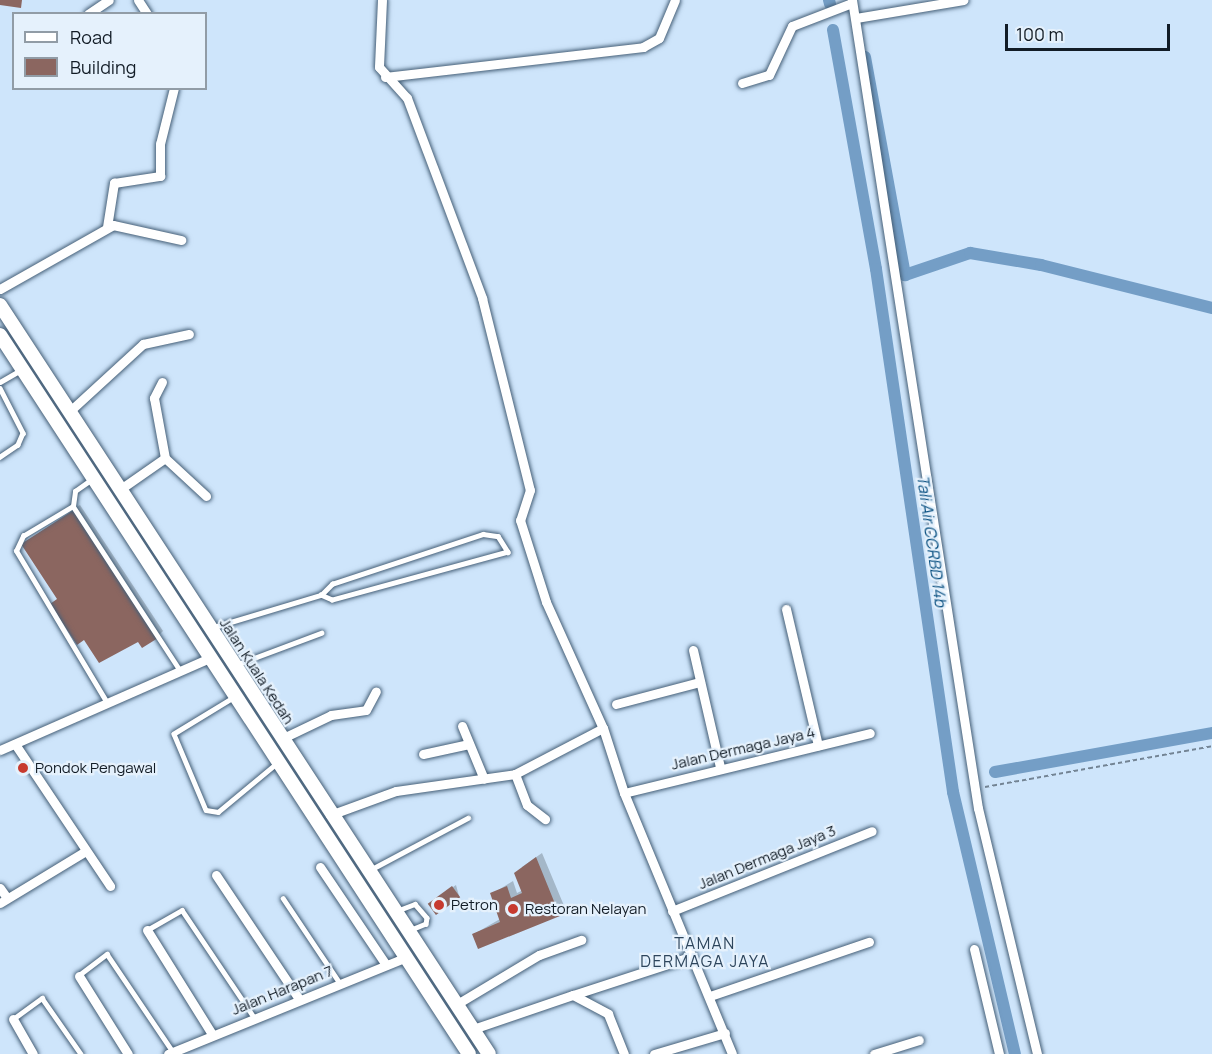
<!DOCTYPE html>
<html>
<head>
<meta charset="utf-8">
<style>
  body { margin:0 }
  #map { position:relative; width:1212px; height:1054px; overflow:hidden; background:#cee5fb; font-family:Manrope,sans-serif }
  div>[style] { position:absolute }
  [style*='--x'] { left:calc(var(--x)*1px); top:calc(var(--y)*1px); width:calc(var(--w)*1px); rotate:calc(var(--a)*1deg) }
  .shadow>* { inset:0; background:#0003 }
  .canal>* { height:12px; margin:-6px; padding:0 6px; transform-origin:6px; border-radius:6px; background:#749ec6 }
  .building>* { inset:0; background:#8b6660; transform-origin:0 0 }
  .path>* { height:2px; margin-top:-1px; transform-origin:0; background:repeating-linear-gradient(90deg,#738494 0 4.5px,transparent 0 7.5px) }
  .roads { filter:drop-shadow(0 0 2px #455f77) drop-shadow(0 0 2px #455f77) }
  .lane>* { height:4.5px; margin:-2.25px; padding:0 2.25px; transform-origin:2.25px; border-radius:2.25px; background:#fff }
  .street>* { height:9px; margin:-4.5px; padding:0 4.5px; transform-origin:4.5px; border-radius:4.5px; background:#fff }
  .primary>* { height:14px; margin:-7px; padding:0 7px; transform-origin:7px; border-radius:7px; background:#fff }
  .dots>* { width:16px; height:16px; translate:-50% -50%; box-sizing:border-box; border:3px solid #e5f1fc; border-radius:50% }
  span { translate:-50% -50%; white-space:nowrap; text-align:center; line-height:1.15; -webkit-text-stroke:4.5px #e5f1fc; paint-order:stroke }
  .street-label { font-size:15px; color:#121c26 }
  .poi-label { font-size:15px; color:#121c26 }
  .left { translate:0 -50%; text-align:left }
  .water-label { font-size:16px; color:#054d7f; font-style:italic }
  .neighbourhood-label { font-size:16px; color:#2d455c; letter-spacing:1.5px }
  .legend { position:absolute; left:12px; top:12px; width:195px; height:78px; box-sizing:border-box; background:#e5f1fc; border:2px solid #919ca6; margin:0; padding:8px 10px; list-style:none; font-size:18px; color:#121c26 }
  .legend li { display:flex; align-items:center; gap:12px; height:30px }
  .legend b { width:30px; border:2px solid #919ca6 }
  .scale { position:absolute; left:1005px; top:24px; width:165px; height:27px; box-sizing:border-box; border:3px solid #121c26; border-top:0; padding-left:8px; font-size:18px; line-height:21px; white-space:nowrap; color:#121c26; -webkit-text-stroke:4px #e5f1fc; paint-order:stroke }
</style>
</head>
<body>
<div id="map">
  <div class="shadow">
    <i style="clip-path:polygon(80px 505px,163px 631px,157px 637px,58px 598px,23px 544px)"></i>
    <i style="clip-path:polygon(542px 853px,565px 908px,474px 934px,500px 919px,492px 894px,513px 881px,517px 893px,523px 890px,522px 867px)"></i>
    <i style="clip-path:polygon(456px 885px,459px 896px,432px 901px)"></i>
  </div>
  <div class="canal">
    <i style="--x:829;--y:0;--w:4;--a:76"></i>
    <i style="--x:833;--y:30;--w:243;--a:79.8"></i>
    <i style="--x:876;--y:269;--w:529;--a:81.62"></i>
    <i style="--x:953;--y:792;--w:269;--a:76.7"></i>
    <i style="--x:865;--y:57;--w:222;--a:79.6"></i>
    <i style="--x:905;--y:275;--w:69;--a:-18.7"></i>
    <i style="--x:970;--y:253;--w:72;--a:9.6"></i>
    <i style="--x:1041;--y:265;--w:176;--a:14.1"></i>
    <i style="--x:995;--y:772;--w:220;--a:-10.2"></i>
  </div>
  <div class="building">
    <i style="clip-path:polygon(0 0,22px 0,21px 8px,0 5px)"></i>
    <i style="clip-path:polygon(74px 510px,158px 638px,142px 648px,138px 642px,99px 663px,84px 640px,77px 645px,50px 604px,57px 599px,21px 544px)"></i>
    <i style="left:24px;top:763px;width:9px;height:7px;rotate:63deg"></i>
    <i style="clip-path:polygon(536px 857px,560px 916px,478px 949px,472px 934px,500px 922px,490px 893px,507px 886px,511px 898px,522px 893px,514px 873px)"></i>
    <i style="left:452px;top:886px;width:14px;height:30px;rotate:54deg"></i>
  </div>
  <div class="path">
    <i style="--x:985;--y:787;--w:231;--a:-10.2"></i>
  </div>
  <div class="roads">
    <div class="lane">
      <i style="--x:0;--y:382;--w:24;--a:-30"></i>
      <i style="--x:0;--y:388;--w:51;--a:62.9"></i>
      <i style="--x:23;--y:433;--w:13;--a:113"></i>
      <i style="--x:18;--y:445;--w:22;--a:146"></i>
      <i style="--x:73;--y:506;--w:15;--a:-82"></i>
      <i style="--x:75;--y:491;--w:21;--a:-35"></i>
      <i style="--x:214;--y:627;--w:112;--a:-16.7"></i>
      <i style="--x:321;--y:595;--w:16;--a:-45"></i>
      <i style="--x:332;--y:584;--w:159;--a:-18.3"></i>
      <i style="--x:483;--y:534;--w:15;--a:8"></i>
      <i style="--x:498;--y:536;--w:19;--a:58"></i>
      <i style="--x:508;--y:552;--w:182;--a:164.7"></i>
      <i style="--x:332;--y:600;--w:12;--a:-156"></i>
      <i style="--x:238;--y:664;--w:89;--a:-20.5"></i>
      <i style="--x:233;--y:698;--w:69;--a:148.6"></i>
      <i style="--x:174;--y:734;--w:82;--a:67.2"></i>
      <i style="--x:206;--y:810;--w:12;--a:9"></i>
      <i style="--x:218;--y:812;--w:77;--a:-39.7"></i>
      <i style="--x:107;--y:703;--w:177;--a:-120.9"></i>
      <i style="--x:16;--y:551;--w:17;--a:-65"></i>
      <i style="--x:23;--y:536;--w:58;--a:-31"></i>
      <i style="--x:73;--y:506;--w:196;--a:56.9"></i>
      <i style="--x:370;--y:870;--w:111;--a:-28"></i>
      <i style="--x:283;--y:898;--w:102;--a:56.2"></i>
      <i style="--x:399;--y:910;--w:17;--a:-21"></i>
      <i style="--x:415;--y:904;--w:18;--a:49"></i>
      <i style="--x:427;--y:918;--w:6;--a:99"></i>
      <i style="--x:426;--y:924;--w:18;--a:158"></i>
      <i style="--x:147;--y:930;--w:40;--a:-29.7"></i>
      <i style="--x:182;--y:910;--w:129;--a:56.1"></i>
      <i style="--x:79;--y:975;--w:35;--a:-37"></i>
      <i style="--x:107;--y:954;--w:118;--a:56"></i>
      <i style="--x:13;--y:1019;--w:36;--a:-36"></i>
      <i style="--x:42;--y:998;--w:68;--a:55.1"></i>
    </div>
    <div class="street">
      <i style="--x:138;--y:0;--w:17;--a:57"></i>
      <i style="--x:382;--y:0;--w:67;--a:92.6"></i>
      <i style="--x:379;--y:67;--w:42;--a:47.9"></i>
      <i style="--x:407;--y:98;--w:214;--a:69.4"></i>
      <i style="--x:482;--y:298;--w:198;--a:76"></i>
      <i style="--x:530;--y:490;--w:32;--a:108"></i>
      <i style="--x:520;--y:520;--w:86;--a:72.4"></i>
      <i style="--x:546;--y:602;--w:138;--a:65.7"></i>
      <i style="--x:603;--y:728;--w:68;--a:72.1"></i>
      <i style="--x:624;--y:793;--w:282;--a:67.5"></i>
      <i style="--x:852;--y:0;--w:818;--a:81.14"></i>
      <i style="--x:978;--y:808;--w:253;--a:76.5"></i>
      <i style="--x:88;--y:14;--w:25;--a:-34"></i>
      <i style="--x:856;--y:18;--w:109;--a:-9.5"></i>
      <i style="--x:385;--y:77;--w:260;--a:-6.6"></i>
      <i style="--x:643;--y:47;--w:18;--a:-29"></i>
      <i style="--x:659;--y:38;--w:41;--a:-67.2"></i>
      <i style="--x:742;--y:83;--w:28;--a:-17"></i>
      <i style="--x:769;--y:75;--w:54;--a:-64.9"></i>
      <i style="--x:792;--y:26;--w:64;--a:-21"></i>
      <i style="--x:107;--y:227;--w:45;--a:-81"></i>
      <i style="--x:114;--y:183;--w:47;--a:-8.7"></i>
      <i style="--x:160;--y:176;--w:32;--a:-90"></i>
      <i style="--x:160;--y:144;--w:58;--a:-76"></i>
      <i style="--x:0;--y:289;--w:130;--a:-29.5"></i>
      <i style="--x:113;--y:225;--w:70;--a:12.4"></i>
      <i style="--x:162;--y:382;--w:18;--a:117"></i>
      <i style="--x:154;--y:398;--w:61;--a:79.6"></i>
      <i style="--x:71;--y:410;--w:98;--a:-42.5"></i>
      <i style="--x:143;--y:344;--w:47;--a:-12.3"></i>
      <i style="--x:122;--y:488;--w:52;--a:-34.9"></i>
      <i style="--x:165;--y:458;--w:56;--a:42.8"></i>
      <i style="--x:786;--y:609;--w:140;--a:76.8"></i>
      <i style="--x:693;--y:650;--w:120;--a:77"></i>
      <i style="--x:616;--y:704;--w:87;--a:-14.7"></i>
      <i style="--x:462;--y:726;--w:57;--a:67.5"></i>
      <i style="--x:281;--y:739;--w:55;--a:-25.6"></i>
      <i style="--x:331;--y:715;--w:35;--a:-8"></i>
      <i style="--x:366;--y:710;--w:21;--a:-62"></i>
      <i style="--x:15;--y:744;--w:171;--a:56.2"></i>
      <i style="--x:0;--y:750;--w:229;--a:-23.7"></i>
      <i style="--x:423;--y:754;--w:47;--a:-12.3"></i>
      <i style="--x:515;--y:774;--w:33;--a:69"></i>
      <i style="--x:527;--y:805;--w:23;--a:38"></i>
      <i style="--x:624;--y:793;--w:253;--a:-13.7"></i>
      <i style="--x:330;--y:815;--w:70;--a:-20"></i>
      <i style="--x:396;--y:791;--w:120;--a:-8.1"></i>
      <i style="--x:515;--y:774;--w:99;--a:-27.6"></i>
      <i style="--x:320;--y:867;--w:118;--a:56"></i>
      <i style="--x:216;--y:875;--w:149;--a:56.2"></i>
      <i style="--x:0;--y:888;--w:12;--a:55"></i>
      <i style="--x:0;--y:903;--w:100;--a:-31.2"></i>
      <i style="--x:672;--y:911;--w:215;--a:-21.8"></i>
      <i style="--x:147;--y:930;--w:123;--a:58"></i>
      <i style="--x:974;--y:949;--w:108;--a:76.6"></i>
      <i style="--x:79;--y:976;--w:92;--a:57.9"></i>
      <i style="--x:573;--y:995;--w:125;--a:-18.1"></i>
      <i style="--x:710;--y:996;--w:168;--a:-18.8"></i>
      <i style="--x:457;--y:1004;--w:96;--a:-30.9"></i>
      <i style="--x:539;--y:955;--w:45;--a:-19.7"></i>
      <i style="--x:13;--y:1019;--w:40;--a:60.3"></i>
      <i style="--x:473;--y:1029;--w:106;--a:-18.8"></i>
      <i style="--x:573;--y:995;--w:40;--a:28"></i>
      <i style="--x:608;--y:1014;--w:43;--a:68.2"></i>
      <i style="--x:168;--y:1054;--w:258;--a:-22.1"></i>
      <i style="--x:654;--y:1054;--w:74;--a:-16.5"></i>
      <i style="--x:874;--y:1054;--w:47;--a:-17.3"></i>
    </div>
    <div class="primary">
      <i style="--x:0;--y:305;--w:894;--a:56.86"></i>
      <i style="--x:0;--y:335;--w:858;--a:56.88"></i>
    </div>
  </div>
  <div class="dots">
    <i style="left:23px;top:768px;background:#c73a2f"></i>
    <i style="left:439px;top:905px;background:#c73a2f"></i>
    <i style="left:513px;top:909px;background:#c73a2f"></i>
  </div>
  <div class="street-label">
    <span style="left:257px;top:671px;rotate:57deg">Jalan Kuala Kedah</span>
    <span style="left:743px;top:748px;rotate:-13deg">Jalan Dermaga Jaya 4</span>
    <span style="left:767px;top:857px;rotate:-22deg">Jalan Dermaga Jaya 3</span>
    <span style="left:282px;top:990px;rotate:-22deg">Jalan Harapan 7</span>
  </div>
  <div class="poi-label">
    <span class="left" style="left:35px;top:768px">Pondok Pengawal</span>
    <span class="left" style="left:451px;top:905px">Petron</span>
    <span class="left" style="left:525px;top:909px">Restoran Nelayan</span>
  </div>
  <div class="water-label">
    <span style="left:932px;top:541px;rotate:82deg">Tali Air CCRBD 14b</span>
  </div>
  <div class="neighbourhood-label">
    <span style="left:705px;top:952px">TAMAN<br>DERMAGA JAYA</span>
  </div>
  <ul class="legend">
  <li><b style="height:8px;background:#fff"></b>Road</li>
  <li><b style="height:16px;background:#8b6660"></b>Building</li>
  </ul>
  <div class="scale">100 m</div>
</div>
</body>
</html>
